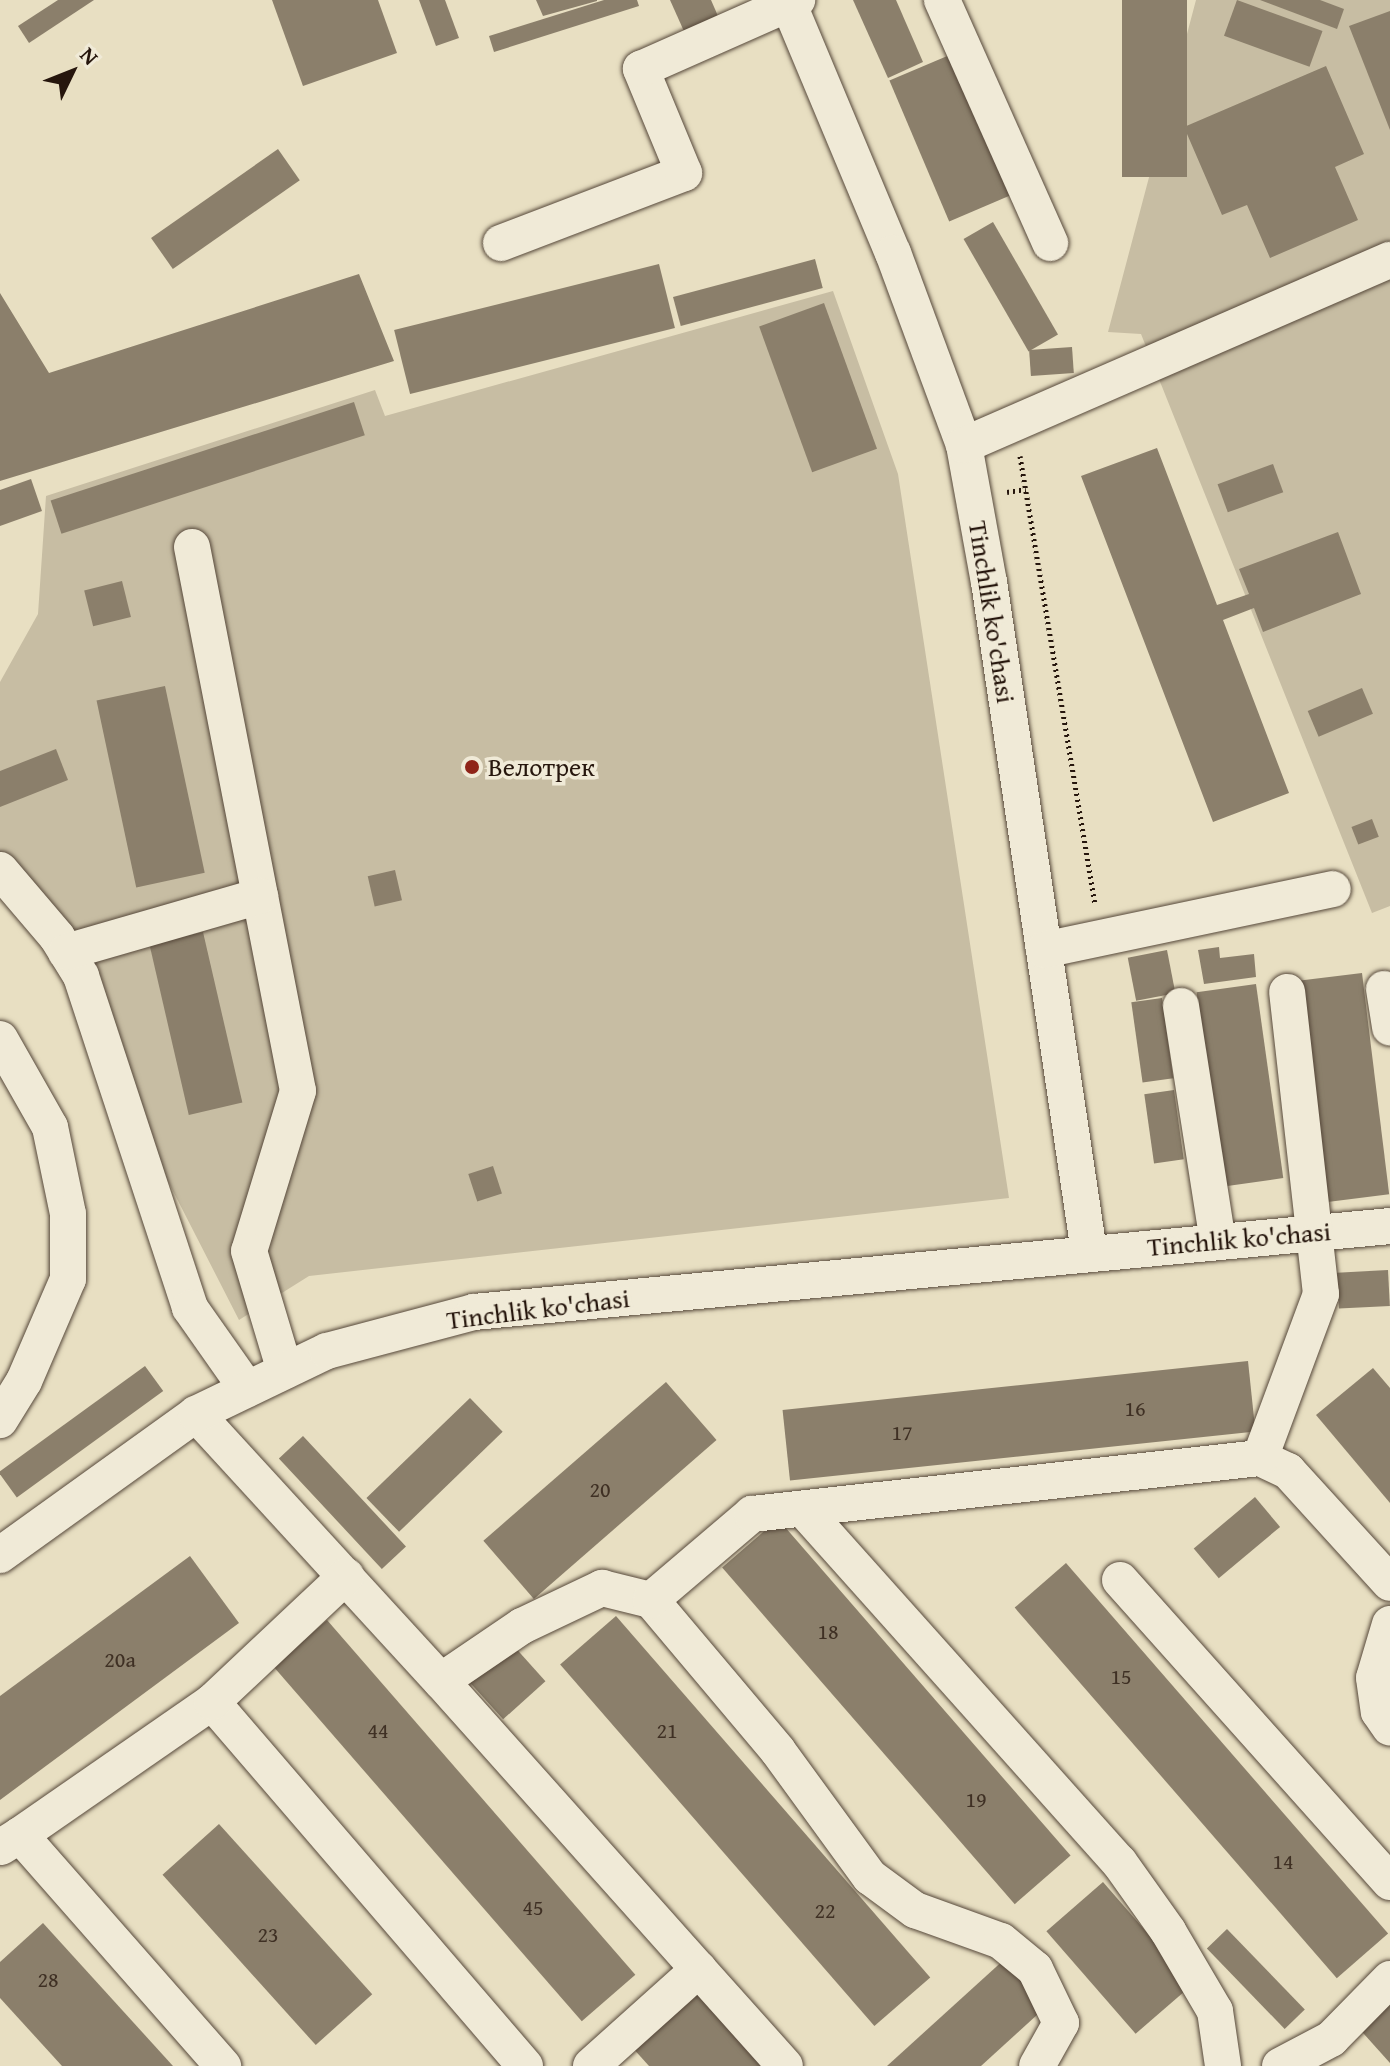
<!DOCTYPE html>
<html>
<head>
<meta charset="utf-8">
<style>
  body { margin:0 }
  #map { position:relative; width:1390px; height:2066px; overflow:hidden; background:#e8dfc2; font-family:"Gentium Book Plus",serif }
  div>[style] { position:absolute }
  [style*='--x'] { left:calc(var(--x)*1px); top:calc(var(--y)*1px); width:calc(var(--w)*1px); rotate:calc(var(--a)*1deg) }
  .green>* { inset:0; background:#c7bda3 }
  .building>* { inset:0; background:#8b7f6b; transform-origin:0 0 }
  .path>* { height:5px; margin-top:-2.5px; transform-origin:0; background:repeating-linear-gradient(90deg,#26160d 0 2px,transparent 0 6px) }
  .roads { filter:drop-shadow(0 0 2px #56483a) drop-shadow(0 0 2px #56483a) }
  .minor>* { height:36px; margin:-18px; padding:0 18px; transform-origin:18px; border-radius:18px; background:#f0ead7 }
  .dots>* { width:22px; height:22px; translate:-50% -50%; box-sizing:border-box; border:4px solid #f0ead7; border-radius:50% }
  span { translate:-50% -50%; white-space:nowrap; text-align:center; line-height:1.15; -webkit-text-stroke:7px #f0ead7; paint-order:stroke }
  .number-label { font-size:22px; color:#3f3024 }
  .number-label span { -webkit-text-stroke-width:0 }
  .street-label { font-size:26px; color:#26160d }
  .poi-label { font-size:26px; color:#26160d }
  .left { translate:0 -50%; text-align:left }
  .north { position:absolute; left:32px; top:32px; width:80px; height:80px; -webkit-text-stroke:6px #f0ead7; paint-order:stroke; rotate:47deg; font-size:22px; font-weight:700; line-height:32px; text-align:center; color:#26160d }
  .north::after { content:''; display:block; margin:auto; width:28px; height:36px; background:#26160d; clip-path:polygon(50% 0,100% 100%,50% 72%,0 100%) }
</style>
</head>
<body>
<div id="map">
  <div class="green">
    <i style="clip-path:polygon(1196px 0,1390px 0,1390px 906px,1372px 913px,1141px 334px,1108px 332px)"></i>
    <i style="clip-path:polygon(833px 291px,898px 474px,1009px 1198px,309px 1276px,239px 1320px,0 853px,0 682px,38px 614px,46px 496px,375px 390px,385px 416px)"></i>
  </div>
  <div class="building">
    <i style="clip-path:polygon(58px 0,94px 0,29px 43px,18px 26px)"></i>
    <i style="clip-path:polygon(272px 0,378px 0,397px 53px,303px 86px)"></i>
    <i style="clip-path:polygon(419px 0,445px 0,459px 38px,436px 46px)"></i>
    <i style="clip-path:polygon(536px 0,597px 0,597px 1px,543px 16px)"></i>
    <i style="clip-path:polygon(604px 0,637px 0,639px 6px,494px 52px,489px 36px)"></i>
    <i style="clip-path:polygon(670px 0,711px 0,721px 23px,687px 38px)"></i>
    <i style="clip-path:polygon(853px 0,896px 0,923px 62px,888px 78px)"></i>
    <i style="left:1122px;top:0;width:65px;height:177px"></i>
    <i style="left:1237px;top:0;width:91px;height:38px;rotate:20deg"></i>
    <i style="clip-path:polygon(1260px 0,1320px 0,1344px 9px,1337px 29px)"></i>
    <i style="clip-path:polygon(1390px 11px,1390px 130px,1349px 26px)"></i>
    <i style="left:952px;top:54px;width:153px;height:68px;rotate:67deg"></i>
    <i style="clip-path:polygon(1326px 66px,1364px 154px,1335px 167px,1358px 220px,1270px 258px,1247px 205px,1222px 215px,1184px 127px)"></i>
    <i style="left:278px;top:149px;width:38px;height:155px;rotate:55deg"></i>
    <i style="left:993px;top:222px;width:130px;height:34px;rotate:60deg"></i>
    <i style="left:815px;top:259px;width:30px;height:147px;rotate:75deg"></i>
    <i style="left:659px;top:264px;width:66px;height:273px;rotate:76deg"></i>
    <i style="clip-path:polygon(359px 274px,394px 361px,0 481px,0 293px,49px 373px)"></i>
    <i style="left:824px;top:303px;width:155px;height:69px;rotate:70deg"></i>
    <i style="left:1072px;top:347px;width:26px;height:43px;rotate:86deg"></i>
    <i style="left:354px;top:402px;width:35px;height:319px;rotate:72deg"></i>
    <i style="clip-path:polygon(1157px 448px,1217px 605px,1249px 594px,1239px 569px,1338px 532px,1361px 594px,1263px 632px,1254px 608px,1223px 620px,1289px 793px,1213px 822px,1081px 476px)"></i>
    <i style="left:1273px;top:464px;width:30px;height:59px;rotate:70deg"></i>
    <i style="clip-path:polygon(31px 479px,42px 511px,0 526px,0 490px)"></i>
    <i style="left:122px;top:581px;width:37px;height:39px;rotate:76deg"></i>
    <i style="left:165px;top:686px;width:191px;height:70px;rotate:78deg"></i>
    <i style="left:1362px;top:688px;width:28px;height:59px;rotate:67deg"></i>
    <i style="clip-path:polygon(56px 749px,68px 780px,0 807px,0 771px)"></i>
    <i style="left:1372px;top:819px;width:19px;height:22px;rotate:69deg"></i>
    <i style="left:395px;top:870px;width:31px;height:28px;rotate:77deg"></i>
    <i style="left:203px;top:932px;width:175px;height:55px;rotate:77deg"></i>
    <i style="clip-path:polygon(1219px 947px,1220px 958px,1254px 954px,1256px 977px,1204px 984px,1198px 950px)"></i>
    <i style="left:1167px;top:950px;width:44px;height:40px;rotate:79deg"></i>
    <i style="left:1362px;top:973px;width:223px;height:64px;rotate:83deg"></i>
    <i style="left:1256px;top:984px;width:196px;height:60px;rotate:82deg"></i>
    <i style="left:1162px;top:998px;width:81px;height:31px;rotate:82deg"></i>
    <i style="left:1174px;top:1090px;width:70px;height:30px;rotate:82deg"></i>
    <i style="left:493px;top:1166px;width:29px;height:26px;rotate:72deg"></i>
    <i style="left:1388px;top:1270px;width:36px;height:51px;rotate:87deg"></i>
    <i style="left:1248px;top:1361px;width:71px;height:468px;rotate:84deg"></i>
    <i style="left:145px;top:1366px;width:31px;height:181px;rotate:54deg"></i>
    <i style="clip-path:polygon(1373px 1368px,1390px 1388px,1390px 1503px,1316px 1415px)"></i>
    <i style="left:666px;top:1382px;width:77px;height:242px;rotate:49deg"></i>
    <i style="left:470px;top:1398px;width:47px;height:144px;rotate:46deg"></i>
    <i style="left:303px;top:1436px;width:151px;height:33px;rotate:47deg"></i>
    <i style="left:1255px;top:1497px;width:39px;height:80px;rotate:50deg"></i>
    <i style="left:778px;top:1519px;width:446px;height:74px;rotate:49deg"></i>
    <i style="clip-path:polygon(190px 1556px,239px 1623px,0 1800px,0 1696px)"></i>
    <i style="left:1066px;top:1563px;width:491px;height:68px;rotate:49deg"></i>
    <i style="left:616px;top:1616px;width:479px;height:74px;rotate:49deg"></i>
    <i style="left:327px;top:1620px;width:470px;height:71px;rotate:49deg"></i>
    <i style="left:512px;top:1644px;width:50px;height:57px;rotate:48deg"></i>
    <i style="left:219px;top:1824px;width:229px;height:76px;rotate:48deg"></i>
    <i style="left:1103px;top:1882px;width:136px;height:75px;rotate:49deg"></i>
    <i style="clip-path:polygon(43px 1923px,173px 2066px,62px 2066px,0 1998px,0 1962px)"></i>
    <i style="left:1227px;top:1929px;width:112px;height:28px;rotate:46deg"></i>
    <i style="clip-path:polygon(1007px 1957px,1049px 2004px,981px 2066px,887px 2066px)"></i>
    <i style="clip-path:polygon(698px 1984px,774px 2066px,649px 2066px,631px 2046px)"></i>
    <i style="clip-path:polygon(1390px 1993px,1390px 2063px,1355px 2024px)"></i>
  </div>
  <div class="path">
    <i style="--x:1020;--y:456;--w:454;--a:80.5"></i>
    <i style="--x:1007;--y:492;--w:19;--a:-9"></i>
  </div>
  <div class="roads">
    <div class="minor">
      <i style="--x:787;--y:0;--w:274;--a:67.3"></i>
      <i style="--x:893;--y:253;--w:205;--a:69.7"></i>
      <i style="--x:964;--y:445;--w:139;--a:79.7"></i>
      <i style="--x:989;--y:582;--w:677;--a:81.51"></i>
      <i style="--x:942;--y:0;--w:266;--a:66"></i>
      <i style="--x:501;--y:243;--w:196;--a:-20.9"></i>
      <i style="--x:684;--y:173;--w:113;--a:-112.5"></i>
      <i style="--x:641;--y:69;--w:171;--a:-23.9"></i>
      <i style="--x:964;--y:445;--w:464;--a:-23.5"></i>
      <i style="--x:192;--y:547;--w:554;--a:78.97"></i>
      <i style="--x:298;--y:1091;--w:167;--a:107"></i>
      <i style="--x:249;--y:1251;--w:125;--a:73.3"></i>
      <i style="--x:0;--y:870;--w:88;--a:49.6"></i>
      <i style="--x:57;--y:937;--w:46;--a:58.4"></i>
      <i style="--x:81;--y:976;--w:349;--a:71.8"></i>
      <i style="--x:190;--y:1308;--w:99;--a:54.9"></i>
      <i style="--x:1044;--y:950;--w:295;--a:-11.9"></i>
      <i style="--x:66;--y:952;--w:202;--a:-16.1"></i>
      <i style="--x:1384;--y:989;--w:39;--a:81"></i>
      <i style="--x:1181;--y:1006;--w:238;--a:81.1"></i>
      <i style="--x:0;--y:1039;--w:101;--a:60.4"></i>
      <i style="--x:50;--y:1127;--w:89;--a:78.3"></i>
      <i style="--x:68;--y:1214;--w:65;--a:90"></i>
      <i style="--x:68;--y:1279;--w:111;--a:113.3"></i>
      <i style="--x:24;--y:1381;--w:46;--a:121.6"></i>
      <i style="--x:196;--y:1414;--w:362;--a:47.5"></i>
      <i style="--x:441;--y:1681;--w:98;--a:-34.2"></i>
      <i style="--x:522;--y:1626;--w:89;--a:-25.4"></i>
      <i style="--x:602;--y:1588;--w:50;--a:13.8"></i>
      <i style="--x:651;--y:1600;--w:197;--a:49.9"></i>
      <i style="--x:778;--y:1751;--w:156;--a:53.9"></i>
      <i style="--x:870;--y:1877;--w:56;--a:36.3"></i>
      <i style="--x:915;--y:1910;--w:91;--a:19.8"></i>
      <i style="--x:1001;--y:1941;--w:44;--a:39.5"></i>
      <i style="--x:1035;--y:1969;--w:60;--a:64.3"></i>
      <i style="--x:1061;--y:2023;--w:49;--a:119.2"></i>
      <i style="--x:1260;--y:1458;--w:31;--a:25"></i>
      <i style="--x:1288;--y:1471;--w:151;--a:47.7"></i>
      <i style="--x:803;--y:1509;--w:474;--a:48.2"></i>
      <i style="--x:1119;--y:1862;--w:85;--a:54.6"></i>
      <i style="--x:1168;--y:1931;--w:93;--a:59.6"></i>
      <i style="--x:1215;--y:2011;--w:56;--a:81.7"></i>
      <i style="--x:0;--y:1555;--w:241;--a:-35.7"></i>
      <i style="--x:196;--y:1414;--w:145;--a:-25.7"></i>
      <i style="--x:327;--y:1351;--w:152;--a:-14.9"></i>
      <i style="--x:474;--y:1312;--w:920;--a:-5.36"></i>
      <i style="--x:1120;--y:1580;--w:405;--a:48.2"></i>
      <i style="--x:651;--y:1600;--w:133;--a:-40.4"></i>
      <i style="--x:752;--y:1514;--w:511;--a:-6.29"></i>
      <i style="--x:1260;--y:1458;--w:175;--a:-69.6"></i>
      <i style="--x:1321;--y:1294;--w:304;--a:-96.4"></i>
      <i style="--x:1390;--y:1624;--w:56;--a:106.5"></i>
      <i style="--x:1374;--y:1678;--w:34;--a:82"></i>
      <i style="--x:1379;--y:1712;--w:19;--a:55"></i>
      <i style="--x:441;--y:1681;--w:516;--a:48.22"></i>
      <i style="--x:212;--y:1702;--w:480;--a:49.3"></i>
      <i style="--x:20;--y:1835;--w:234;--a:-34.7"></i>
      <i style="--x:212;--y:1702;--w:184;--a:-43.2"></i>
      <i style="--x:1;--y:1847;--w:22;--a:-32"></i>
      <i style="--x:20;--y:1835;--w:308;--a:48.7"></i>
      <i style="--x:591;--y:2066;--w:145;--a:-41.9"></i>
      <i style="--x:1280;--y:2066;--w:58;--a:-27.9"></i>
      <i style="--x:1331;--y:2039;--w:84;--a:-45.5"></i>
    </div>
  </div>
  <div class="dots">
    <i style="left:472px;top:767px;background:#8f2418"></i>
  </div>
  <div class="number-label">
    <span style="left:1135px;top:1409px">16</span>
    <span style="left:902px;top:1433px">17</span>
    <span style="left:600px;top:1490px">20</span>
    <span style="left:828px;top:1632px">18</span>
    <span style="left:120px;top:1660px">20a</span>
    <span style="left:1121px;top:1677px">15</span>
    <span style="left:378px;top:1731px">44</span>
    <span style="left:667px;top:1731px">21</span>
    <span style="left:976px;top:1800px">19</span>
    <span style="left:1283px;top:1862px">14</span>
    <span style="left:533px;top:1908px">45</span>
    <span style="left:825px;top:1911px">22</span>
    <span style="left:268px;top:1935px">23</span>
    <span style="left:48px;top:1980px">28</span>
  </div>
  <div class="street-label">
    <span style="left:992px;top:612px;rotate:81deg">Tinchlik ko'chasi</span>
    <span style="left:1239px;top:1239px;rotate:-5deg">Tinchlik ko'chasi</span>
    <span style="left:538px;top:1309px;rotate:-7deg">Tinchlik ko'chasi</span>
  </div>
  <div class="poi-label">
    <span class="left" style="left:488px;top:767px">Велотрек</span>
  </div>
  <div class="north">N</div>
</div>
</body>
</html>
